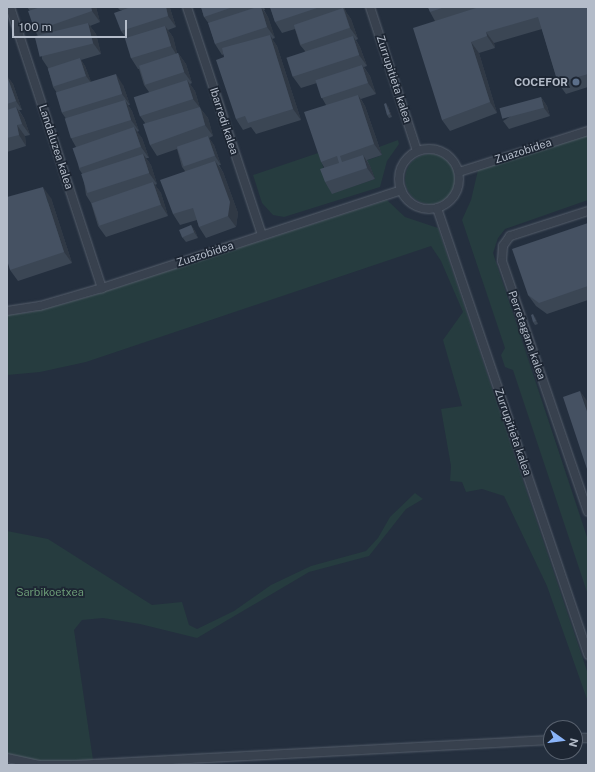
<!DOCTYPE html>
<html>
<head>
<meta charset="utf-8">
<style>
  body { margin:0 }
  #map { position:relative; width:595px; height:772px; overflow:hidden; background:#242f3e; font-family:"Public Sans",sans-serif }
  div>[style] { position:absolute }
  [style*='--x'] { left:calc(var(--x)*1px); top:calc(var(--y)*1px); width:calc(var(--w)*1px); rotate:calc(var(--a)*1deg) }
  .green>* { inset:0; background:#263c3f }
  .round { border-radius:50% }
  .roads { filter:drop-shadow(0 0 1px #565f6c) drop-shadow(0 0 1px #565f6c) }
  .minor>* { height:8px; margin:-4px; padding:0 4px; transform-origin:4px; border-radius:4px; background:#38414e }
  .minor>.ring { margin:-4px; padding:0; box-sizing:content-box; background:none; border:8px solid #38414e; border-radius:50% }
  .wall>* { inset:0; background:#3b4654 }
  .shaded-wall>* { inset:0; background:#303945 }
  .building>* { inset:0; background:#455162; transform-origin:0 0 }
  .dots>* { width:11px; height:11px; translate:-50% -50%; box-sizing:border-box; border:2px solid #1d2633; border-radius:50% }
  span { translate:-50% -50%; white-space:nowrap; text-align:center; line-height:1.15; -webkit-text-stroke:3.5px #1d2633; paint-order:stroke }
  .street-label { font-size:11px; color:#b4bcc9 }
  .poi-label { font-size:11px; color:#b4bcc9; font-weight:700 }
  .right { translate:-100% -50%; text-align:right }
  .park-label { font-size:11px; color:#6b9a76 }
  .frame { position:absolute; inset:0; border:8px solid #b4bcc9; pointer-events:none }
  .north { position:absolute; left:543px; top:720px; width:40px; height:40px; box-sizing:border-box; background:#1d2633; border:1px solid #59626f; border-radius:50%; rotate:104deg; font-size:11px; font-weight:700; line-height:16px; text-align:center; color:#b4bcc9 }
  .north::after { content:''; display:block; margin:auto; width:14px; height:18px; background:#8ab4f8; clip-path:polygon(50% 0,100% 100%,50% 72%,0 100%) }
  .scale { position:absolute; left:12px; top:20px; width:115px; height:18px; box-sizing:border-box; border:2px solid #b4bcc9; border-top:0; padding-left:5px; font-size:12px; line-height:14px; white-space:nowrap; color:#b4bcc9; -webkit-text-stroke:3px #1d2633; paint-order:stroke }
</style>
</head>
<body>
<div id="map">
  <div class="green">
    <i style="clip-path:polygon(588px 135px,588px 200px,505px 229px,498px 238px,493px 253px,588px 540px,588px 595px,513px 370px,505px 367px,501px 355px,505px 348px,462px 220px,471px 200px,478px 170px)"></i>
    <i style="clip-path:polygon(398px 140px,399px 144px,387px 161px,380px 187px,284px 217px,273px 215px,262px 203px,253px 175px,318px 153px,333px 193px,375px 179px,370px 166px,348px 167px,382px 155px,379px 147px)"></i>
    <i class="round" style="left:405px;top:154px;width:50px;height:50px"></i>
    <i style="clip-path:polygon(387px 200px,405px 217px,438px 228px,588px 674px,588px 702px,547px 586px,504px 496px,482px 489px,466px 492px,462px 482px,450px 481px,451px 466px,441px 409px,462px 406px,443px 340px,463px 312px,441px 261px,431px 246px,86px 362px,40px 372px,7px 375px,7px 315px,33px 312px,91px 296px)"></i>
    <i style="clip-path:polygon(415px 493px,423px 499px,406px 509px,369px 556px,309px 572px,197px 638px,140px 624px,103px 618px,82px 620px,74px 630px,93px 760px,46px 762px,7px 755px,7px 531px,48px 539px,152px 605px,182px 602px,189px 625px,197px 629px,234px 611px,271px 585px,311px 566px,366px 551px,378px 538px,390px 517px)"></i>
  </div>
  <div class="roads">
    <div class="minor">
      <i style="--x:10;--y:7;--w:296;--a:71.9"></i>
      <i style="--x:187;--y:7;--w:240;--a:71.8"></i>
      <i style="--x:370;--y:7;--w:151;--a:71.9"></i>
      <i class="ring" style="left:399px;top:149px;width:52px;height:52px"></i>
      <i style="--x:459;--y:172;--w:135;--a:-17.6"></i>
      <i style="--x:437;--y:208;--w:472;--a:71.3"></i>
      <i style="--x:588;--y:211;--w:82;--a:162.2"></i>
      <i style="--x:510;--y:236;--w:12;--a:125"></i>
      <i style="--x:503;--y:246;--w:15;--a:94"></i>
      <i style="--x:502;--y:261;--w:265;--a:71.1"></i>
      <i style="--x:7;--y:311;--w:33;--a:-9"></i>
      <i style="--x:40;--y:306;--w:65;--a:-16.2"></i>
      <i style="--x:102;--y:288;--w:315;--a:-18.1"></i>
      <i style="--x:575;--y:738;--w:13;--a:0"></i>
      <i style="--x:7;--y:758;--w:34;--a:12"></i>
      <i style="--x:40;--y:765;--w:35;--a:0"></i>
      <i style="--x:75;--y:765;--w:477;--a:-3"></i>
    </div>
  </div>
  <div class="wall">
    <i style="clip-path:polygon(27px 7px,96px 7px,100px 22px,90px 26px,96px 34px,101px 54px,81px 60px,85px 66px,91px 82px,123px 85px,130px 105px,128px 105px,132px 111px,139px 131px,137px 132px,142px 138px,149px 158px,146px 158px,151px 165px,157px 184px,155px 185px,161px 193px,168px 216px,106px 237px,98px 226px,91px 203px,86px 195px,83px 175px,79px 169px,76px 147px,72px 140px,67px 120px,62px 113px,57px 93px,53px 87px,48px 68px,42px 59px,40px 39px,35px 31px,30px 11px)"></i>
    <i style="clip-path:polygon(117px 7px,169px 7px,170px 8px,176px 27px,168px 30px,173px 37px,177px 53px,178px 53px,186px 64px,192px 83px,190px 84px,195px 91px,200px 108px,208px 118px,213px 136px,209px 138px,214px 145px,221px 165px,219px 165px,223px 172px,238px 213px,236px 227px,206px 238px,199px 227px,197px 220px,180px 225px,173px 214px,185px 171px,182px 167px,177px 149px,157px 156px,150px 145px,145px 123px,140px 116px,149px 92px,144px 85px,139px 69px,138px 69px,131px 58px,127px 39px,121px 31px,122px 10px,120px 10px)"></i>
    <i style="clip-path:polygon(201px 7px,264px 7px,265px 10px,264px 10px,268px 17px,275px 38px,272px 39px,277px 46px,301px 120px,256px 134px,251px 127px,243px 130px,236px 119px,224px 54px,222px 55px,215px 44px,209px 24px,204px 17px)"></i>
    <i style="clip-path:polygon(270px 7px,344px 7px,346px 12px,351px 19px,358px 39px,356px 40px,360px 47px,367px 66px,364px 67px,370px 76px,376px 94px,361px 99px,365px 106px,382px 155px,367px 160px,370px 166px,375px 179px,332px 194px,325px 182px,324px 167px,321px 162px,326px 105px,322px 98px,317px 83px,301px 88px,293px 77px,305px 51px,300px 45px,295px 29px,282px 33px,275px 22px)"></i>
    <i style="clip-path:polygon(428px 7px,588px 7px,588px 87px,566px 94px,558px 83px,542px 29px,494px 43px,495px 48px,479px 53px,497px 113px,450px 131px,442px 120px,435px 21px,430px 12px)"></i>
    <i style="clip-path:polygon(7px 76px,13px 84px,22px 110px,19px 110px,24px 118px,30px 135px,25px 136px,26px 146px,7px 152px)"></i>
    <i style="clip-path:polygon(541px 97px,547px 106px,550px 116px,509px 129px,503px 121px)"></i>
    <i style="clip-path:polygon(388px 106px,392px 117px,389px 118px,387px 115px)"></i>
    <i style="clip-path:polygon(51px 198px,72px 263px,18px 281px,10px 270px)"></i>
    <i style="clip-path:polygon(588px 223px,588px 300px,547px 314px,536px 306px,528px 295px)"></i>
    <i style="clip-path:polygon(191px 225px,195px 231px,198px 238px,186px 242px,182px 237px)"></i>
    <i style="clip-path:polygon(535px 317px,538px 324px,535px 325px,533px 322px)"></i>
  </div>
  <div class="shaded-wall">
    <i style="clip-path:polygon(91px 7px,96px 7px,100px 22px,92px 11px)"></i>
    <i style="clip-path:polygon(166px 7px,169px 7px,170px 8px,176px 27px,168px 16px)"></i>
    <i style="clip-path:polygon(261px 7px,268px 17px,275px 38px,267px 27px)"></i>
    <i style="clip-path:polygon(342px 7px,344px 7px,346px 12px,351px 19px,358px 39px,350px 28px,344px 9px)"></i>
    <i style="clip-path:polygon(88px 23px,96px 34px,101px 54px,93px 43px)"></i>
    <i style="clip-path:polygon(165px 26px,173px 37px,178px 57px,171px 46px)"></i>
    <i style="clip-path:polygon(486px 32px,494px 43px,495px 48px,487px 36px)"></i>
    <i style="clip-path:polygon(270px 35px,277px 46px,301px 120px,293px 109px)"></i>
    <i style="clip-path:polygon(353px 36px,360px 47px,367px 66px,359px 55px)"></i>
    <i style="clip-path:polygon(471px 42px,479px 53px,497px 113px,490px 102px)"></i>
    <i style="clip-path:polygon(178px 53px,186px 64px,192px 83px,184px 72px)"></i>
    <i style="clip-path:polygon(80px 58px,85px 66px,92px 84px,86px 76px)"></i>
    <i style="clip-path:polygon(362px 65px,370px 76px,376px 94px,368px 83px)"></i>
    <i style="clip-path:polygon(116px 74px,123px 85px,130px 105px,122px 94px)"></i>
    <i style="clip-path:polygon(7px 76px,13px 84px,22px 110px,16px 101px)"></i>
    <i style="clip-path:polygon(187px 80px,195px 91px,200px 108px,208px 118px,213px 136px,205px 125px,201px 109px,193px 99px)"></i>
    <i style="clip-path:polygon(358px 95px,365px 106px,382px 155px,374px 144px)"></i>
    <i style="clip-path:polygon(541px 97px,547px 106px,550px 116px,544px 108px)"></i>
    <i style="clip-path:polygon(125px 100px,132px 111px,139px 131px,131px 120px)"></i>
    <i style="clip-path:polygon(386px 103px,388px 106px,392px 117px,390px 114px)"></i>
    <i style="clip-path:polygon(16px 107px,24px 118px,30px 135px,22px 124px)"></i>
    <i style="clip-path:polygon(17px 125px,25px 136px,26px 146px,19px 135px)"></i>
    <i style="clip-path:polygon(134px 127px,142px 138px,149px 158px,141px 147px)"></i>
    <i style="clip-path:polygon(208px 136px,214px 145px,221px 165px,215px 156px)"></i>
    <i style="clip-path:polygon(143px 154px,151px 165px,157px 184px,149px 173px)"></i>
    <i style="clip-path:polygon(363px 155px,370px 166px,375px 179px,367px 168px)"></i>
    <i style="clip-path:polygon(215px 161px,223px 172px,238px 213px,236px 227px,228px 216px)"></i>
    <i style="clip-path:polygon(153px 182px,161px 193px,168px 216px,161px 205px)"></i>
    <i style="clip-path:polygon(43px 187px,51px 198px,72px 263px,64px 252px)"></i>
    <i style="clip-path:polygon(191px 225px,195px 231px,198px 238px,194px 232px)"></i>
    <i style="clip-path:polygon(533px 314px,535px 317px,538px 324px,536px 321px)"></i>
    <i style="clip-path:polygon(580px 391px,588px 402px,588px 414px)"></i>
  </div>
  <div class="building">
    <i style="clip-path:polygon(41px 7px,91px 7px,92px 11px,35px 31px,28px 11px)"></i>
    <i style="clip-path:polygon(131px 7px,166px 7px,168px 16px,121px 31px,114px 13px)"></i>
    <i style="clip-path:polygon(201px 7px,233px 7px,204px 17px)"></i>
    <i style="clip-path:polygon(257px 7px,261px 7px,267px 27px,215px 44px,208px 23px)"></i>
    <i style="clip-path:polygon(270px 7px,320px 7px,275px 22px)"></i>
    <i style="clip-path:polygon(428px 7px,445px 7px,430px 12px)"></i>
    <i style="clip-path:polygon(479px 7px,588px 7px,588px 74px,558px 83px,538px 17px,486px 32px,487px 36px,471px 42px,490px 102px,442px 120px,413px 28px)"></i>
    <i style="left:343px;top:8px;width:21px;height:52px;rotate:71deg"></i>
    <i style="left:88px;top:23px;width:21px;height:55px;rotate:76deg"></i>
    <i style="left:165px;top:26px;width:21px;height:42px;rotate:73deg"></i>
    <i style="clip-path:polygon(270px 35px,293px 109px,248px 123px,245px 116px,236px 119px,216px 60px,224px 57px,222px 48px)"></i>
    <i style="left:353px;top:36px;width:20px;height:70px;rotate:72deg"></i>
    <i style="left:178px;top:53px;width:20px;height:41px;rotate:72deg"></i>
    <i style="left:80px;top:58px;width:19px;height:34px;rotate:72deg"></i>
    <i style="left:362px;top:65px;width:19px;height:49px;rotate:72deg"></i>
    <i style="left:116px;top:74px;width:21px;height:63px;rotate:73deg"></i>
    <i style="clip-path:polygon(7px 76px,16px 101px,7px 104px)"></i>
    <i style="left:187px;top:80px;width:20px;height:56px;rotate:72deg"></i>
    <i style="clip-path:polygon(358px 95px,374px 144px,340px 156px,342px 162px,363px 155px,367px 168px,325px 182px,320px 169px,339px 163px,337px 156px,321px 162px,304px 112px)"></i>
    <i style="left:541px;top:97px;width:11px;height:43px;rotate:75deg"></i>
    <i style="left:125px;top:100px;width:21px;height:63px;rotate:73deg"></i>
    <i style="clip-path:polygon(386px 103px,390px 114px,387px 115px,384px 104px)"></i>
    <i style="clip-path:polygon(16px 107px,22px 124px,17px 125px,19px 135px,7px 138px,7px 110px)"></i>
    <i style="clip-path:polygon(200px 107px,205px 125px,150px 145px,143px 124px)"></i>
    <i style="left:134px;top:127px;width:21px;height:65px;rotate:71deg"></i>
    <i style="left:208px;top:136px;width:21px;height:33px;rotate:71deg"></i>
    <i style="left:143px;top:154px;width:20px;height:65px;rotate:72deg"></i>
    <i style="clip-path:polygon(215px 161px,230px 202px,228px 216px,199px 227px,193px 208px,173px 214px,160px 180px)"></i>
    <i style="left:153px;top:182px;width:24px;height:65px;rotate:71deg"></i>
    <i style="clip-path:polygon(43px 187px,64px 252px,10px 270px,7px 260px,7px 197px)"></i>
    <i style="clip-path:polygon(588px 223px,588px 286px,539px 303px,528px 295px,512px 249px)"></i>
    <i style="left:191px;top:225px;width:8px;height:13px;rotate:67deg"></i>
    <i style="clip-path:polygon(533px 314px,536px 321px,533px 322px,531px 315px)"></i>
    <i style="clip-path:polygon(580px 391px,588px 414px,588px 472px,563px 397px)"></i>
  </div>
  <div class="dots">
    <i style="left:576px;top:82px;background:#5c6f8a"></i>
  </div>
  <div class="street-label">
    <span style="left:394px;top:79px;rotate:72deg">Zurrupitieta kalea</span>
    <span style="left:224px;top:121px;rotate:72deg">Ibarredi kalea</span>
    <span style="left:56px;top:147px;rotate:72deg">Landaluzea kalea</span>
    <span style="left:523px;top:151px;rotate:-18deg">Zuazobidea</span>
    <span style="left:205px;top:254px;rotate:-18deg">Zuazobidea</span>
    <span style="left:527px;top:335px;rotate:71deg">Perretagana kalea</span>
    <span style="left:513px;top:432px;rotate:71deg">Zurrupitieta kalea</span>
  </div>
  <div class="poi-label">
    <span class="right" style="left:568px;top:82px">COCEFOR</span>
  </div>
  <div class="park-label">
    <span style="left:50px;top:592px">Sarbikoetxea</span>
  </div>
  <div class="frame"></div>
  <div class="north">N</div>
  <div class="scale">100 m</div>
</div>
</body>
</html>
